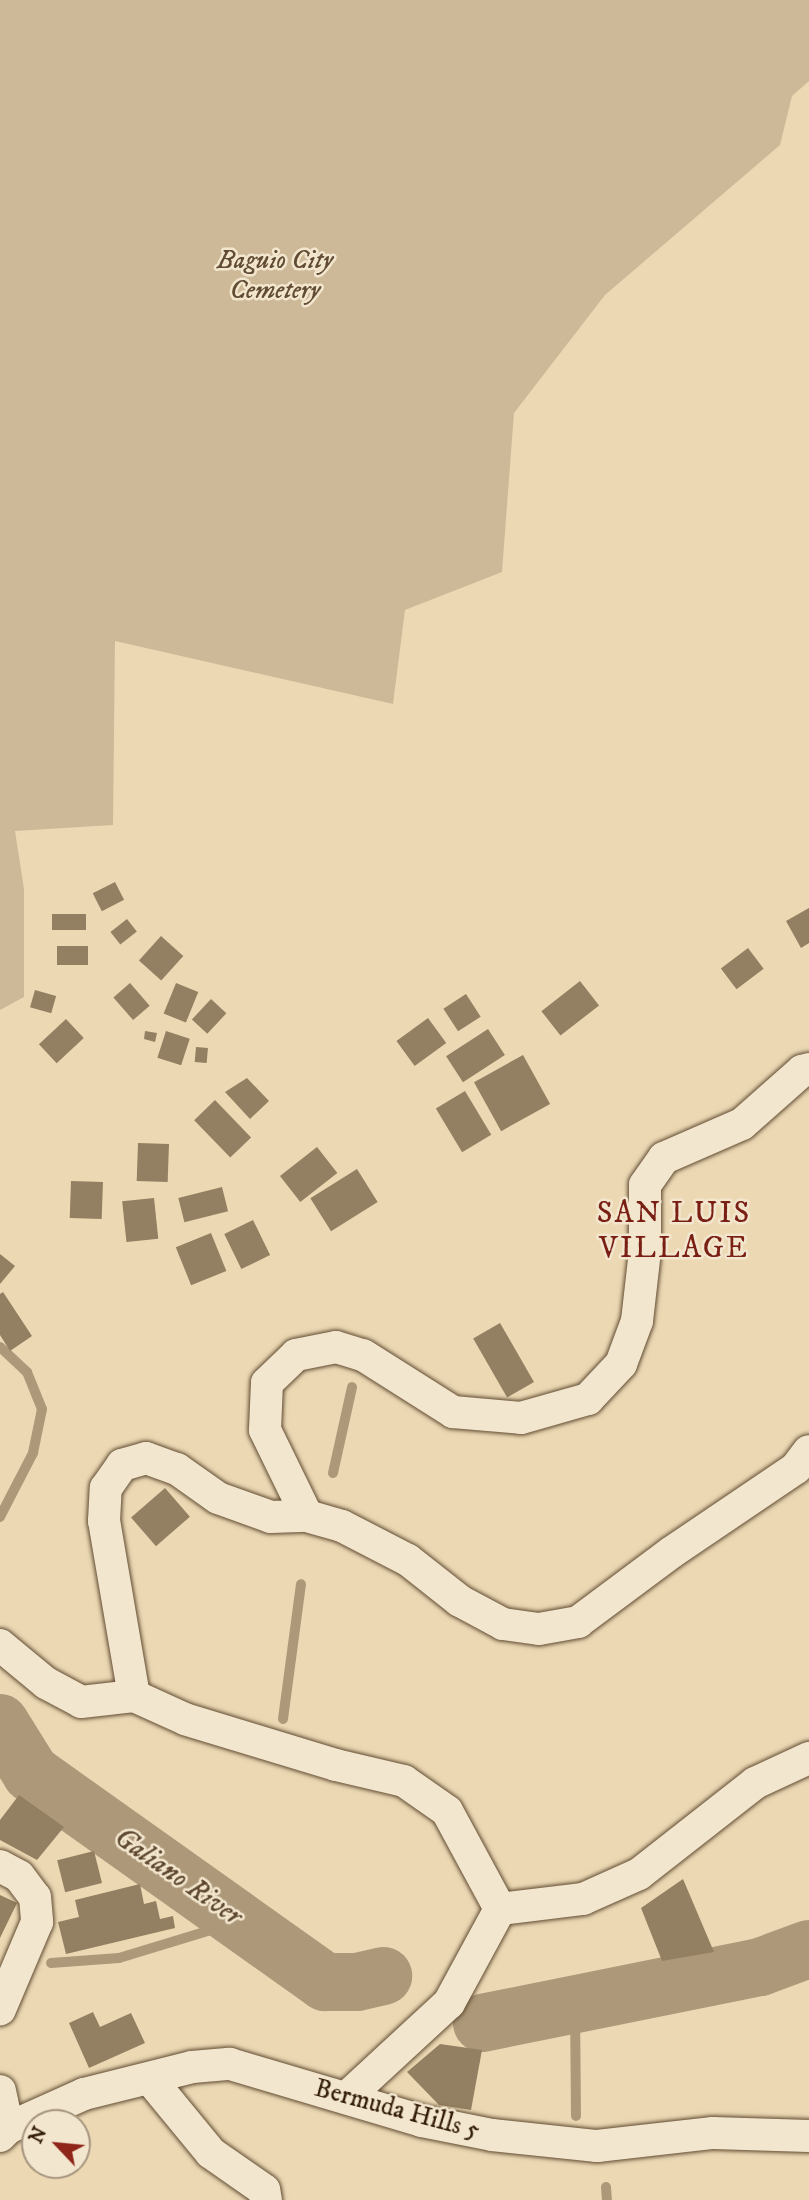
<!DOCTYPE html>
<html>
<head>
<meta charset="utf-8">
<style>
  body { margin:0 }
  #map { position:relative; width:809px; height:2200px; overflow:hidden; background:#ecd9b4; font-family:"IM FELL DW Pica",serif }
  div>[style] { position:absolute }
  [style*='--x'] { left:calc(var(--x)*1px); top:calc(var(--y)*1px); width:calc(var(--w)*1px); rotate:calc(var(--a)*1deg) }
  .green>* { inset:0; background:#cdb997 }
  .stream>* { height:10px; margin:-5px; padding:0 5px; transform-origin:5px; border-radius:5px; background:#ad997a }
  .river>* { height:58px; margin:-29px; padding:0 29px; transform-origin:29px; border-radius:29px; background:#ad997a }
  .building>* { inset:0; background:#937f61; transform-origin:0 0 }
  .roads { filter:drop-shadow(0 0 2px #614c33) drop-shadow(0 0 2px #614c33) }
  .minor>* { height:32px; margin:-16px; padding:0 16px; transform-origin:16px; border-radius:16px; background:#f3e6ce }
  span { translate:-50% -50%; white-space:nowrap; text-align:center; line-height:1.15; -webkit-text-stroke:5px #f3e6ce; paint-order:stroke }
  .park-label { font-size:26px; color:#614c33; font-style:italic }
  .street-label { font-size:26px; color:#331d08 }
  .water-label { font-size:28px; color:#5e4830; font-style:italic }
  .quarter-label { font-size:30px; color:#7a1f14; letter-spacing:2px }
  .north { position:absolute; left:21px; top:2109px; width:70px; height:70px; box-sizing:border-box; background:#f3e6ce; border:2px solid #a6967f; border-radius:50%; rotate:296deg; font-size:19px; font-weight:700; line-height:28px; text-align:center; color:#331d08 }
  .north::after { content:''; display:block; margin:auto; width:24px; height:32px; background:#8f2418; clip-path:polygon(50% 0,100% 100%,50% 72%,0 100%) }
</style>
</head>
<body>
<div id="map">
  <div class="green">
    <i style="clip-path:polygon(0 0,809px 0,809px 81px,792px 96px,780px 145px,605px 295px,514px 413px,502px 572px,405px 610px,393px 704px,115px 641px,113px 825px,15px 831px,24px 889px,24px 997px,0 1010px)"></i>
  </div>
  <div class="stream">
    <i style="--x:0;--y:1347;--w:37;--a:43"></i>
    <i style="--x:27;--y:1372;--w:40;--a:68"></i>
    <i style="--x:42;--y:1409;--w:45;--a:101.6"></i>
    <i style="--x:33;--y:1453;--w:72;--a:117.3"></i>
    <i style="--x:333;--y:1473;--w:88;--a:-77.5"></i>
    <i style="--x:283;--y:1719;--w:136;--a:-82.4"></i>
    <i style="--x:51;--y:1963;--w:68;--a:-4.2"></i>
    <i style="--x:119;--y:1958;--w:127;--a:-16.9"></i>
    <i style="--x:575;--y:2003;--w:113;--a:89.5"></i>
    <i style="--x:606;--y:2187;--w:13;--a:86"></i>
  </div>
  <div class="river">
    <i style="--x:0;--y:1723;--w:59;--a:58.2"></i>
    <i style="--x:31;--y:1773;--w:361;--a:35.4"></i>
    <i style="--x:325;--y:1982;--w:32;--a:0"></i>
    <i style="--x:357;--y:1982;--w:27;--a:-13"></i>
    <i style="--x:482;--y:2023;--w:284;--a:-11.4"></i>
    <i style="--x:760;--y:1967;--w:52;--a:-20.2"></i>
  </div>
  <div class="building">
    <i style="left:115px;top:882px;width:20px;height:25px;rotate:63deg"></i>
    <i style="clip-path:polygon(809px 908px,809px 943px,801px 948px,786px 921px)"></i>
    <i style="left:52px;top:914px;width:34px;height:16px"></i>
    <i style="left:127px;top:919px;width:16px;height:21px;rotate:52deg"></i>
    <i style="left:161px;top:936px;width:30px;height:33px;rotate:42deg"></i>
    <i style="left:88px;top:946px;width:19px;height:31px;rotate:90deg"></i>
    <i style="left:748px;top:948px;width:26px;height:34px;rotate:53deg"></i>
    <i style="left:580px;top:981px;width:31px;height:49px;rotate:52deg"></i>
    <i style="left:130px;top:983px;width:30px;height:22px;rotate:49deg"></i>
    <i style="left:176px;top:983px;width:24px;height:33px;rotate:22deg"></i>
    <i style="left:35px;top:990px;width:22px;height:18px;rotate:16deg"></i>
    <i style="left:466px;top:994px;width:27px;height:27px;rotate:57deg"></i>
    <i style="left:211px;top:999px;width:21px;height:28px;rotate:43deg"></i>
    <i style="left:428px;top:1018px;width:31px;height:39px;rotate:54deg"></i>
    <i style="left:66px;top:1019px;width:26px;height:37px;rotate:47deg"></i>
    <i style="left:488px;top:1029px;width:31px;height:50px;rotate:57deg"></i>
    <i style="clip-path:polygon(145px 1031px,157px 1033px,155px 1042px,144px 1039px)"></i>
    <i style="left:166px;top:1031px;width:25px;height:28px;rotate:18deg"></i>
    <i style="left:196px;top:1047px;width:12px;height:15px;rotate:5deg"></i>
    <i style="left:523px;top:1055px;width:56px;height:56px;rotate:61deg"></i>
    <i style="clip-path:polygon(247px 1078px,269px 1101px,250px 1119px,225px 1092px)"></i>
    <i style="left:465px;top:1091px;width:51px;height:34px;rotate:59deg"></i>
    <i style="left:215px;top:1100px;width:52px;height:29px;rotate:46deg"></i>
    <i style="left:138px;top:1143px;width:31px;height:38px;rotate:2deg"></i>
    <i style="left:317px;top:1147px;width:33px;height:47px;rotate:52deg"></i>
    <i style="left:357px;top:1169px;width:39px;height:55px;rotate:58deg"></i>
    <i style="left:71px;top:1181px;width:32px;height:37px;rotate:2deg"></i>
    <i style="left:222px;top:1187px;width:25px;height:45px;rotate:76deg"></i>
    <i style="left:154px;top:1198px;width:41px;height:32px;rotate:84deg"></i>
    <i style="left:253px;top:1220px;width:39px;height:32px;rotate:64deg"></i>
    <i style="left:211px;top:1233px;width:41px;height:38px;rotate:68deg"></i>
    <i style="clip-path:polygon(0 1254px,15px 1266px,0 1284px)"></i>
    <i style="clip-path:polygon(3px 1292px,32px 1336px,10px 1351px,0 1335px,0 1294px)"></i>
    <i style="left:500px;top:1323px;width:68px;height:31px;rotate:60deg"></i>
    <i style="left:165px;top:1488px;width:38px;height:45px;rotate:49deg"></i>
    <i style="clip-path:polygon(19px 1795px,64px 1827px,37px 1860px,0 1840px,0 1820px)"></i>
    <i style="left:94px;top:1851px;width:33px;height:38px;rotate:76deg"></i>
    <i style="clip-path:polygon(683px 1879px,714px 1952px,662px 1961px,641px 1908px)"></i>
    <i style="clip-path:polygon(140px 1884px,144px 1904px,156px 1901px,160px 1919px,173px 1916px,175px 1928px,66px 1954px,58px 1922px,79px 1917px,75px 1900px)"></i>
    <i style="clip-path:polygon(0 1895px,17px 1903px,0 1938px)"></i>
    <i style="clip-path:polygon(93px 2012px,100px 2027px,131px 2013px,145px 2043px,89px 2068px,69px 2023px)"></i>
    <i style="clip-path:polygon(440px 2044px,482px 2050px,471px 2110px,439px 2105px,407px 2072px)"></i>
  </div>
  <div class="roads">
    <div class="minor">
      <i style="--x:307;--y:1516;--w:96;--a:-116"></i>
      <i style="--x:265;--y:1430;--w:47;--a:-87.6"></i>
      <i style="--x:267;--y:1383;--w:40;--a:-44"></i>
      <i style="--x:296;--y:1355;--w:41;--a:-11.3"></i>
      <i style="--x:336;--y:1347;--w:28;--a:17"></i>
      <i style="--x:363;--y:1355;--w:107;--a:32.3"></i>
      <i style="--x:453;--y:1412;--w:68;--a:5"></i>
      <i style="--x:521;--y:1418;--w:70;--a:-15.8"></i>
      <i style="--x:588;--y:1399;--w:48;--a:-46.7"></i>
      <i style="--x:621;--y:1364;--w:46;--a:-69.6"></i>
      <i style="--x:637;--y:1321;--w:70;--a:-83.5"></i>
      <i style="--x:645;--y:1251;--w:66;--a:-90"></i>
      <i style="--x:645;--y:1185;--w:33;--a:-55"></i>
      <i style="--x:664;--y:1158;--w:85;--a:-23.6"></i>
      <i style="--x:742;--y:1124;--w:80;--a:-41.5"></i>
      <i style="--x:802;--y:1071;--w:7;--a:-16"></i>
      <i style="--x:0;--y:1645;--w:60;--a:39.6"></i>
      <i style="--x:46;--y:1683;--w:40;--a:28"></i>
      <i style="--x:81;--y:1702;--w:53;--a:-6.5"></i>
      <i style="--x:0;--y:1866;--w:21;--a:28"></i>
      <i style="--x:19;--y:1876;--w:26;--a:53"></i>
      <i style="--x:35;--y:1897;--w:25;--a:85"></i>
      <i style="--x:37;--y:1922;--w:95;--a:113"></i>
      <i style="--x:500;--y:1909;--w:111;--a:-118.4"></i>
      <i style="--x:447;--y:1811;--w:52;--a:-145.1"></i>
      <i style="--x:404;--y:1781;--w:70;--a:-166.8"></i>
      <i style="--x:336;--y:1765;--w:158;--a:-163.1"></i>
      <i style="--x:185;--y:1719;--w:56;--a:-155.7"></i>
      <i style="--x:134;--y:1696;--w:178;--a:-99.7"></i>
      <i style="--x:104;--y:1521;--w:33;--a:-87"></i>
      <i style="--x:106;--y:1488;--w:28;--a:-55"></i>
      <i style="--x:122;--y:1465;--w:25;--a:-16"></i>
      <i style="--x:146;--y:1458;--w:33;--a:20"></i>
      <i style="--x:177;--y:1469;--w:50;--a:35.3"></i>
      <i style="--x:218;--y:1498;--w:56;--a:19.7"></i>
      <i style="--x:271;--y:1517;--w:36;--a:-2"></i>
      <i style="--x:307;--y:1516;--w:36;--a:16"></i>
      <i style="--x:342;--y:1526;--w:74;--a:27.3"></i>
      <i style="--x:408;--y:1560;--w:66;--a:38.3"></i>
      <i style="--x:460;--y:1601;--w:49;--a:28.1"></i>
      <i style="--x:503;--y:1624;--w:36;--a:8"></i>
      <i style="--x:539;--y:1629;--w:40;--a:-10"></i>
      <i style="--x:578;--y:1622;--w:117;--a:-36.7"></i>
      <i style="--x:672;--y:1552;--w:150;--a:-34.1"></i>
      <i style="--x:796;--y:1468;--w:21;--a:-53"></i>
      <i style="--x:151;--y:2080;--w:94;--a:50.6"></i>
      <i style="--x:211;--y:2153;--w:65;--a:34.9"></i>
      <i style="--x:264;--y:2190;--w:10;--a:79"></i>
      <i style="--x:0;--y:2091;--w:38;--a:78"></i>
      <i style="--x:346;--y:2098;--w:140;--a:-42.7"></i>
      <i style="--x:449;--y:2003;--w:107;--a:-61.5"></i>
      <i style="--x:500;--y:1909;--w:84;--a:-6.9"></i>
      <i style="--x:583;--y:1899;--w:61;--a:-24.1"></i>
      <i style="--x:639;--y:1874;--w:147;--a:-38.1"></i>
      <i style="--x:755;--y:1783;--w:60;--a:-24.8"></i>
      <i style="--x:0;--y:2136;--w:11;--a:-45"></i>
      <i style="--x:8;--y:2128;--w:83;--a:-24.1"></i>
      <i style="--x:84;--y:2094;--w:111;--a:-14"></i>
      <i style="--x:192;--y:2067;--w:38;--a:-5"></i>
      <i style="--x:230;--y:2064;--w:200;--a:16.5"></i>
      <i style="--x:422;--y:2121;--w:71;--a:11.3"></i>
      <i style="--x:492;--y:2135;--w:106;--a:6"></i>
      <i style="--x:597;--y:2146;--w:117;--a:-6.4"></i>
      <i style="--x:713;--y:2133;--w:96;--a:1.8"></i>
    </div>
  </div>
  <div class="park-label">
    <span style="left:275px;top:276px">Baguio City<br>Cemetery</span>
  </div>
  <div class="street-label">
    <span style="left:397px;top:2110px;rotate:15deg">Bermuda Hills 5</span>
  </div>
  <div class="water-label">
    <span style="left:178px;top:1877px;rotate:35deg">Galiano River</span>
  </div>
  <div class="quarter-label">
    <span style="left:674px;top:1231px">SAN LUIS<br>VILLAGE</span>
  </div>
  <div class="north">N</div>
</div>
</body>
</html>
